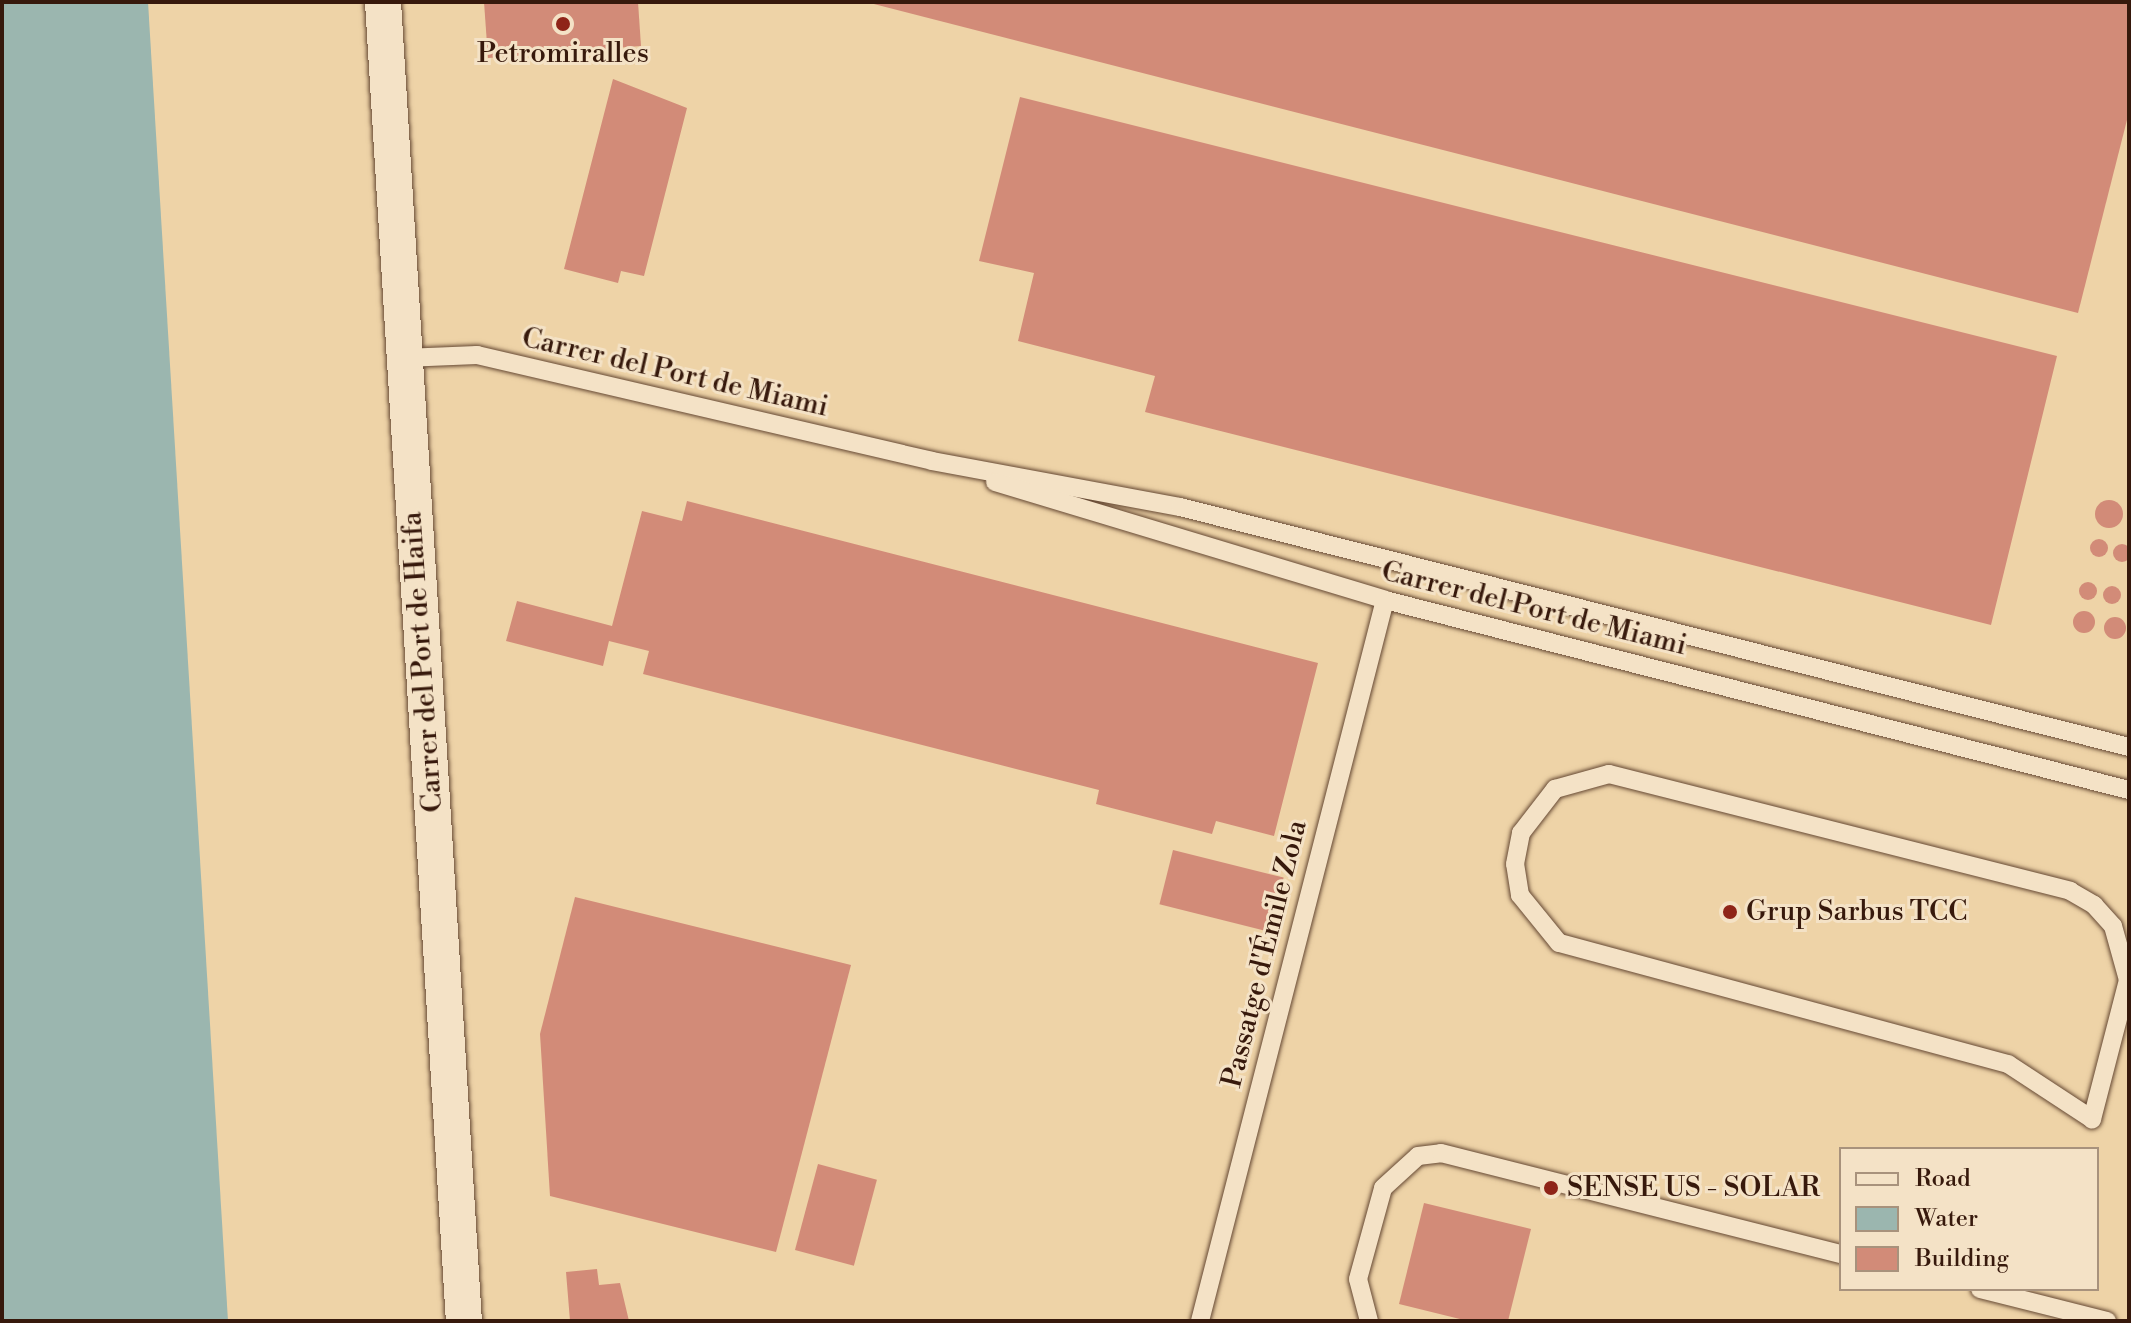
<!DOCTYPE html>
<html>
<head>
<meta charset="utf-8">
<style>
  body { margin:0 }
  #map { position:relative; width:2131px; height:1323px; overflow:hidden; background:#eed3a7; font-family:"Libre Bodoni",serif }
  div>[style] { position:absolute }
  [style*='--x'] { left:calc(var(--x)*1px); top:calc(var(--y)*1px); width:calc(var(--w)*1px); rotate:calc(var(--a)*1deg) }
  .water>* { inset:0; background:#9bb6af }
  .building>* { inset:0; background:#d28b78; transform-origin:0 0 }
  .round { border-radius:50% }
  .roads { filter:drop-shadow(0 0 2px #654833) drop-shadow(0 0 2px #654833) }
  .lane>* { height:18px; margin:-9px; padding:0 9px; transform-origin:9px; border-radius:9px; background:#f4e2c6 }
  .street>* { height:36px; margin:-18px; padding:0 18px; transform-origin:18px; border-radius:18px; background:#f4e2c6 }
  .dots>* { width:22px; height:22px; translate:-50% -50%; box-sizing:border-box; border:4px solid #f4e2c6; border-radius:50% }
  span { translate:-50% -50%; white-space:nowrap; text-align:center; line-height:1.15; -webkit-text-stroke:6px #f4e2c6; paint-order:stroke }
  .poi-label { font-size:28px; color:#37190c }
  .left { translate:0 -50%; text-align:left }
  .street-label { font-size:28px; color:#37190c }
  .frame { position:absolute; inset:0; border:4px solid #37190c; pointer-events:none }
  .legend { position:absolute; left:1839px; top:1147px; width:260px; height:144px; box-sizing:border-box; background:#f4e2c6; border:2px solid #a8927c; margin:0; padding:10px 14px; list-style:none; font-size:24px; color:#37190c }
  .legend li { display:flex; align-items:center; gap:16px; height:40px }
  .legend b { width:40px; border:2px solid #a8927c }
</style>
</head>
<body>
<div id="map">
  <div class="water">
    <i style="clip-path:polygon(2px 2px,148px 2px,228px 1321px,2px 1321px)"></i>
  </div>
  <div class="building">
    <i style="clip-path:polygon(484px 2px,638px 2px,641px 46px,488px 58px)"></i>
    <i style="clip-path:polygon(866px 2px,2129px 2px,2129px 112px,2078px 313px)"></i>
    <i style="clip-path:polygon(613px 79px,687px 108px,644px 276px,621px 271px,618px 283px,564px 269px)"></i>
    <i style="clip-path:polygon(1020px 97px,2057px 356px,1991px 625px,1145px 412px,1155px 376px,1018px 341px,1034px 273px,979px 261px)"></i>
    <i class="round" style="left:2095px;top:500px;width:28px;height:28px"></i>
    <i style="clip-path:polygon(687px 501px,1318px 663px,1274px 836px,1216px 821px,1212px 834px,1096px 804px,1099px 790px,643px 674px,649px 651px,609px 641px,603px 666px,506px 641px,517px 601px,612px 626px,642px 511px,682px 521px)"></i>
    <i class="round" style="left:2090px;top:539px;width:18px;height:18px"></i>
    <i class="round" style="left:2113px;top:544px;width:18px;height:18px"></i>
    <i class="round" style="left:2079px;top:582px;width:18px;height:18px"></i>
    <i class="round" style="left:2103px;top:586px;width:18px;height:18px"></i>
    <i class="round" style="left:2073px;top:611px;width:22px;height:22px"></i>
    <i class="round" style="left:2104px;top:617px;width:22px;height:22px"></i>
    <i style="left:1173px;top:850px;width:114px;height:56px;rotate:14deg"></i>
    <i style="clip-path:polygon(575px 897px,851px 965px,776px 1252px,550px 1196px,540px 1034px)"></i>
    <i style="left:818px;top:1164px;width:61px;height:89px;rotate:15deg"></i>
    <i style="clip-path:polygon(1424px 1203px,1531px 1229px,1508px 1321px,1468px 1321px,1399px 1304px)"></i>
    <i style="clip-path:polygon(597px 1269px,599px 1285px,620px 1283px,629px 1321px,570px 1321px,566px 1272px)"></i>
  </div>
  <div class="roads">
    <div class="lane">
      <i style="--x:404;--y:358;--w:73;--a:-2.4"></i>
      <i style="--x:477;--y:355;--w:467;--a:13.1"></i>
      <i style="--x:932;--y:461;--w:252;--a:10.5"></i>
      <i style="--x:1180;--y:507;--w:979;--a:14.19"></i>
      <i style="--x:995;--y:482;--w:407;--a:16.8"></i>
      <i style="--x:1385;--y:600;--w:768;--a:14.33"></i>
      <i style="--x:1609;--y:774;--w:476;--a:14.2"></i>
      <i style="--x:2070;--y:891;--w:28;--a:30"></i>
      <i style="--x:2094;--y:905;--w:28;--a:48"></i>
      <i style="--x:2113;--y:926;--w:56;--a:74.5"></i>
      <i style="--x:2128;--y:980;--w:144;--a:104.5"></i>
      <i style="--x:2092;--y:1119;--w:100;--a:-146.8"></i>
      <i style="--x:2008;--y:1064;--w:465;--a:-164.9"></i>
      <i style="--x:1559;--y:943;--w:62;--a:-129.1"></i>
      <i style="--x:1520;--y:895;--w:31;--a:-99"></i>
      <i style="--x:1515;--y:864;--w:32;--a:-79"></i>
      <i style="--x:1521;--y:833;--w:56;--a:-52.3"></i>
      <i style="--x:1555;--y:789;--w:56;--a:-15.5"></i>
      <i style="--x:1980;--y:1289;--w:131;--a:14.1"></i>
      <i style="--x:1200;--y:1321;--w:744;--a:-75.61"></i>
      <i style="--x:1369;--y:1321;--w:43;--a:-104.7"></i>
      <i style="--x:1358;--y:1279;--w:94;--a:-74.6"></i>
      <i style="--x:1383;--y:1188;--w:47;--a:-42.4"></i>
      <i style="--x:1418;--y:1156;--w:23;--a:-7"></i>
      <i style="--x:1441;--y:1153;--w:413;--a:14.2"></i>
    </div>
    <div class="street">
      <i style="--x:383;--y:2;--w:1321;--a:86.49"></i>
    </div>
  </div>
  <div class="dots">
    <i style="left:563px;top:24px;background:#8f2418"></i>
    <i style="left:1730px;top:912px;background:#8f2418"></i>
    <i style="left:1551px;top:1188px;background:#8f2418"></i>
  </div>
  <div class="poi-label">
    <span style="left:563px;top:54px">Petromiralles</span>
    <span class="left" style="left:1746px;top:912px">Grup Sarbus TCC</span>
    <span class="left" style="left:1567px;top:1188px">SENSE US - SOLAR</span>
  </div>
  <div class="street-label">
    <span style="left:675px;top:373px;rotate:13deg">Carrer del Port de Miami</span>
    <span style="left:1534px;top:609px;rotate:14deg">Carrer del Port de Miami</span>
    <span style="left:423px;top:662px;rotate:-94deg">Carrer del Port de Haifa</span>
    <span style="left:1265px;top:954px;rotate:-76deg">Passatge d'Émile Zola</span>
  </div>
  <div class="frame"></div>
  <ul class="legend">
  <li><b style="height:10px;background:#f4e2c6"></b>Road</li>
  <li><b style="height:22px;background:#9bb6af"></b>Water</li>
  <li><b style="height:22px;background:#d28b78"></b>Building</li>
  </ul>
</div>
</body>
</html>
